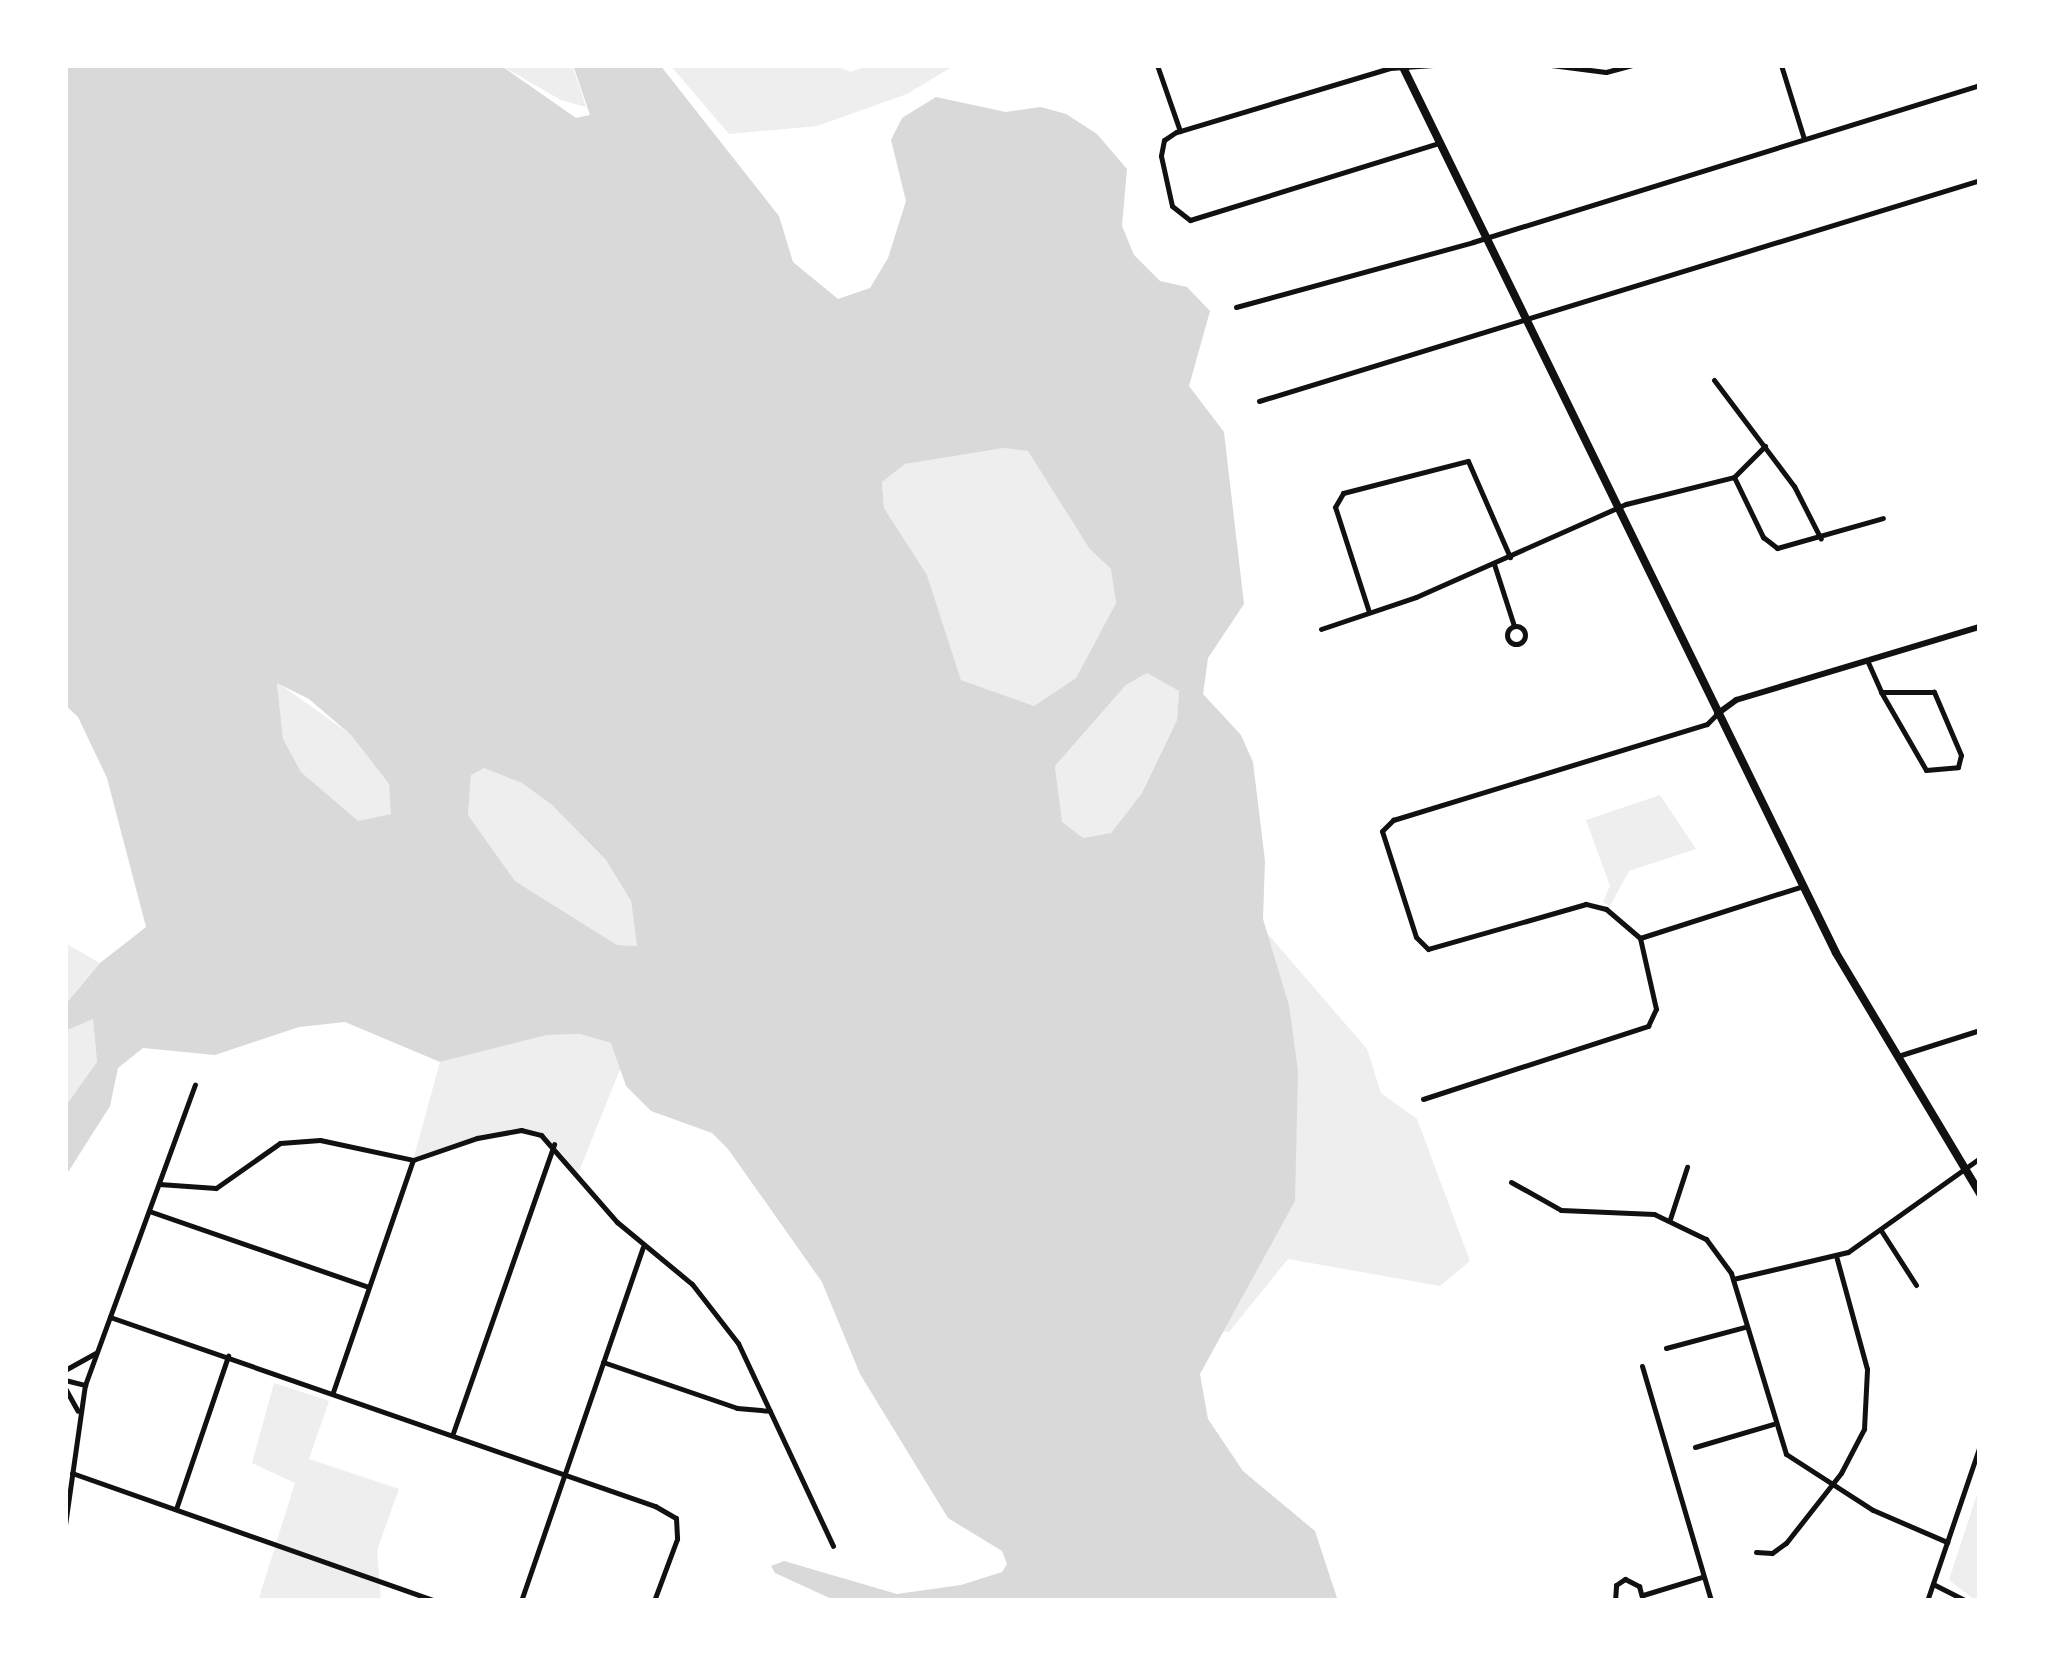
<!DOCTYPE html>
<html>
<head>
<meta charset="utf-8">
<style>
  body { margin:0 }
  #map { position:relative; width:2045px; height:1666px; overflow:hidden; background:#fff; font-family:"Asap Condensed",sans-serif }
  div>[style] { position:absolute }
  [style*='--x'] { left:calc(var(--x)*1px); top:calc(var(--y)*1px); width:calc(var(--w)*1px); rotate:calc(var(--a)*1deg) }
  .green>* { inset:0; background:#eee }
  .water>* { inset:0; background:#d9d9d9 }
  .minor>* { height:5px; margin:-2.5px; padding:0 2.5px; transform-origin:2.5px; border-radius:2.5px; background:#111 }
  .minor>.ring { margin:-2.5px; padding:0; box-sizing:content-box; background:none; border:5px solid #111; border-radius:50% }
  .tertiary>* { height:6px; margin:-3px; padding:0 3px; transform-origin:3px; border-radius:3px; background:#111 }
  .secondary>* { height:8px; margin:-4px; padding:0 4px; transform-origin:4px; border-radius:4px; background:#111 }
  span { translate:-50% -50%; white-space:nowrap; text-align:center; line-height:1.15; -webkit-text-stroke:9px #fff; paint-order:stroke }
  .frame { position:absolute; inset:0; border:68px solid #fff; pointer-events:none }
</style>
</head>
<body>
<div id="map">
  <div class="green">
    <i style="clip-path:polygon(500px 65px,572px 65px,586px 107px,561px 100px)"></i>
    <i style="clip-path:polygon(670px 65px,835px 65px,850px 72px,870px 65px,955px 65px,907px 94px,817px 126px,729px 134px)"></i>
    <i style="clip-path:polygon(1004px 448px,1028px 450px,1089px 548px,1112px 569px,1116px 603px,1076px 678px,1034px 706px,961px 680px,927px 575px,884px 508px,882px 482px,905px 464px)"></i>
    <i style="clip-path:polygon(1147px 673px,1179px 691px,1177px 720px,1142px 793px,1111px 833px,1083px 838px,1062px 823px,1055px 766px,1126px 685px)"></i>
    <i style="clip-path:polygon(277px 682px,351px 735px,389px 784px,392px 814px,358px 822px,301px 772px,283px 740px)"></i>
    <i style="clip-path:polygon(484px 767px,522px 783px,552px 805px,606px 860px,631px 901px,637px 946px,617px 945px,515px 881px,468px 815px,471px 774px)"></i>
    <i style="clip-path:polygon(1660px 795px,1696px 849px,1629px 871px,1610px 906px,1603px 902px,1610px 886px,1586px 820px)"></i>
    <i style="clip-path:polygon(1267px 933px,1367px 1049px,1381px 1093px,1417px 1119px,1470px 1261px,1440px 1286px,1288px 1259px,1229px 1332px,1220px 1331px,1295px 1201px,1289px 1005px)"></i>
    <i style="clip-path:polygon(65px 943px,100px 963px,65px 1005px)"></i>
    <i style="clip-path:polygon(93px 1018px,97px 1063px,65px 1107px,65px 1031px)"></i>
    <i style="clip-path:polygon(580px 1034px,611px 1043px,621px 1067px,578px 1174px,554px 1144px,521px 1130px,413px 1160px,440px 1062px,547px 1035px)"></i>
    <i style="clip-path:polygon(274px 1383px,329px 1401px,309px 1459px,399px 1489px,377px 1550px,381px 1601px,258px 1601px,295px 1483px,252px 1463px)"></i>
    <i style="clip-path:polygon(1980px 1485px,1980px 1601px,1976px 1601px,1949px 1580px)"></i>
  </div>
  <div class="water">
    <i style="clip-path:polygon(evenodd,65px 65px,500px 65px,576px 118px,590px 115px,573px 65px,660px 65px,779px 216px,793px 262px,838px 299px,870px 288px,888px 258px,906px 201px,891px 140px,902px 118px,936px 97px,1006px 112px,1041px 107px,1066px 114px,1097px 134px,1127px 169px,1122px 226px,1134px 255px,1160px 281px,1187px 287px,1210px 311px,1189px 386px,1224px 432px,1244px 604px,1208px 658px,1203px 694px,1241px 735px,1253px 762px,1265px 861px,1263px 919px,1289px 1005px,1298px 1071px,1295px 1201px,1200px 1374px,1208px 1419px,1243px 1471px,1315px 1531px,1338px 1601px,836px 1601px,775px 1573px,771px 1566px,784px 1561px,897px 1594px,961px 1585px,1002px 1572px,1007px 1564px,1002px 1551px,948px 1518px,860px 1374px,822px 1282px,728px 1149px,712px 1133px,651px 1111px,626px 1086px,611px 1043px,580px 1034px,547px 1035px,440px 1062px,345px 1022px,299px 1027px,215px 1055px,143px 1048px,118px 1068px,110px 1106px,65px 1177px,65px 1107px,97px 1062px,93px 1019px,65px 1031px,65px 1005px,100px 963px,146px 927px,107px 778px,78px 717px,65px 705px,65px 65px,1004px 448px,1028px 451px,1089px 548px,1111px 569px,1116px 603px,1076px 678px,1034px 706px,961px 680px,927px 575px,884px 508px,882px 482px,905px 464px,1004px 448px,65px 65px,1147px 673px,1179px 691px,1177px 720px,1142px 793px,1111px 833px,1083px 838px,1062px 822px,1055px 766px,1126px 685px,1147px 673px,65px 65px,277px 683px,309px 699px,351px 735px,389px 784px,391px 814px,358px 821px,301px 772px,283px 739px,277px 683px,65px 65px,484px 768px,522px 783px,552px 805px,606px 860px,631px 901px,637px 946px,617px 945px,515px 881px,468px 815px,471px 775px,484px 768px)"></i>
  </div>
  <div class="minor">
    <i style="--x:1157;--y:65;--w:70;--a:70.8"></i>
    <i style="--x:1433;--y:65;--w:43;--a:176"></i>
    <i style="--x:1390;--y:68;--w:223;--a:163.3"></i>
    <i style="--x:1176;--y:132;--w:14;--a:146"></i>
    <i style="--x:1164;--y:140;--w:16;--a:101"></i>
    <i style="--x:1161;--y:156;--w:51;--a:77.6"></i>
    <i style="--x:1172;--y:206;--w:23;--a:38"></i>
    <i style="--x:1190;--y:220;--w:260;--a:-17.2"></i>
    <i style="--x:1551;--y:65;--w:55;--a:7.3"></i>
    <i style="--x:1606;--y:72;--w:28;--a:-15"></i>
    <i style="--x:1781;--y:65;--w:77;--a:72.7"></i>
    <i style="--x:1236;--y:307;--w:246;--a:-15.3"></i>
    <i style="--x:1473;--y:242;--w:531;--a:-17.21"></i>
    <i style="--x:1714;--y:380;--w:133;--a:53"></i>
    <i style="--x:1794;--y:486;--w:59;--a:63"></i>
    <i style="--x:1259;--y:401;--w:754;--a:-17.04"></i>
    <i style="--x:1734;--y:477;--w:67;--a:64.2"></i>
    <i style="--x:1763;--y:537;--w:18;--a:38"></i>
    <i style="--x:1777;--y:548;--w:110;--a:-15.8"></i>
    <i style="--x:1494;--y:564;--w:65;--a:72.1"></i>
    <i style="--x:1369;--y:612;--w:110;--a:-107.9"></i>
    <i style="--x:1335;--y:507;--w:16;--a:-60"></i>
    <i style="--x:1343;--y:493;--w:129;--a:-14.4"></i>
    <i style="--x:1468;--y:461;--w:105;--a:66.4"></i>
    <i class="ring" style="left:1507px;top:626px;width:13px;height:13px"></i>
    <i style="--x:1321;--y:629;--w:100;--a:-18.6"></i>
    <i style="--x:1416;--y:597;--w:230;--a:-23.9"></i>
    <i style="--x:1626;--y:504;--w:111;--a:-14"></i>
    <i style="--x:1734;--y:477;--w:44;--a:-45"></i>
    <i style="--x:1867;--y:660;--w:35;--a:66"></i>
    <i style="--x:1881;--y:692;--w:90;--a:60"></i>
    <i style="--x:1926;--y:770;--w:32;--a:-5"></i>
    <i style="--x:1958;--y:767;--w:12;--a:-76"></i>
    <i style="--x:1961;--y:755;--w:69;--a:-113.2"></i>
    <i style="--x:1934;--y:692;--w:53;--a:180"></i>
    <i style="--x:1640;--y:938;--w:45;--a:-139.5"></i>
    <i style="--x:1606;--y:909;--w:21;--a:-166"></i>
    <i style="--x:1586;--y:904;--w:164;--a:164.1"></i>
    <i style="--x:1428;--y:949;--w:17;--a:-135"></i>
    <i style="--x:1416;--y:937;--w:111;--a:-107.8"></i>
    <i style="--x:1382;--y:831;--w:16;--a:-45"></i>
    <i style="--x:1393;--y:820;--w:328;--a:-17"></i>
    <i style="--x:1707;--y:724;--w:14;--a:-45"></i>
    <i style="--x:1640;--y:938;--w:171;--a:-17.7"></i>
    <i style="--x:1898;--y:1056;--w:86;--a:-17.6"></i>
    <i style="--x:1423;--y:1099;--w:237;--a:-18"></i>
    <i style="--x:1648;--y:1026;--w:19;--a:-65"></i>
    <i style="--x:1656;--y:1009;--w:73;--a:-102.7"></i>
    <i style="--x:1511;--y:1182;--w:57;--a:29.2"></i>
    <i style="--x:1561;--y:1210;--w:93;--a:2.5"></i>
    <i style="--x:1654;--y:1214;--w:58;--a:25.7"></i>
    <i style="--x:1706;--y:1239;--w:42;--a:53.7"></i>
    <i style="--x:1731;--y:1273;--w:189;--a:73.1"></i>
    <i style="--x:1786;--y:1454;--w:103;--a:32.8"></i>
    <i style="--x:1873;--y:1510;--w:81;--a:23.4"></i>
    <i style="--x:159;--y:1184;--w:57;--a:4"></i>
    <i style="--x:216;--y:1188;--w:78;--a:-35.1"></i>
    <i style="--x:280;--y:1143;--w:40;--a:-4.3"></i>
    <i style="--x:320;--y:1140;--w:95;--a:12.1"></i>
    <i style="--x:413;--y:1160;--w:68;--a:-19"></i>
    <i style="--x:477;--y:1138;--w:45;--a:-10.3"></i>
    <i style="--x:521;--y:1130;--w:21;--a:14"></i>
    <i style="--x:541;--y:1135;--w:116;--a:48.9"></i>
    <i style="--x:617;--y:1222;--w:97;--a:39.6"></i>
    <i style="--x:692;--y:1284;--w:75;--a:52.1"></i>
    <i style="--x:738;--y:1343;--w:224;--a:64.9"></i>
    <i style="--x:149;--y:1211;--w:232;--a:19.1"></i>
    <i style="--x:1670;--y:1219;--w:55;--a:-71.9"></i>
    <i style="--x:1882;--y:1232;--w:63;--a:57.3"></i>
    <i style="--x:1733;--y:1279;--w:118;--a:-13.2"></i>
    <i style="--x:1848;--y:1252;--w:162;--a:-35.5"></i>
    <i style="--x:110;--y:1317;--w:577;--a:19.13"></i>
    <i style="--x:655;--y:1506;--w:24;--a:30"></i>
    <i style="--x:676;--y:1518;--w:21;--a:87"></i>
    <i style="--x:677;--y:1539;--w:66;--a:110.4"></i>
    <i style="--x:1666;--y:1348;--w:82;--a:-14.9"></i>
    <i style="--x:603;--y:1362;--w:142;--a:18.9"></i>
    <i style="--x:737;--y:1408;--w:33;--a:5"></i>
    <i style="--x:1642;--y:1366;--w:245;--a:73.6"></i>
    <i style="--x:65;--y:1370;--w:35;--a:-29"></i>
    <i style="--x:65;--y:1380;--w:21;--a:14"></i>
    <i style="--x:65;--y:1388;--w:26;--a:61"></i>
    <i style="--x:333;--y:1392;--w:245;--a:-71"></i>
    <i style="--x:453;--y:1433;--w:306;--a:-70.7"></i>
    <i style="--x:1695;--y:1447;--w:81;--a:-16.4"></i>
    <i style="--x:72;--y:1473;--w:386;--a:19.4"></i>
    <i style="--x:176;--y:1509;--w:162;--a:-71.2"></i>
    <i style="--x:65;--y:1525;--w:141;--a:-81.9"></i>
    <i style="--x:85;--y:1385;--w:320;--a:-69.9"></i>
    <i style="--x:1756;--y:1552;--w:16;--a:4"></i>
    <i style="--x:1772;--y:1553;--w:17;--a:-36"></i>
    <i style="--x:1786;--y:1543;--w:89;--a:-51.8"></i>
    <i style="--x:1841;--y:1473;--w:50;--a:-62.4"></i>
    <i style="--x:1864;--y:1429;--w:60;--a:-87.1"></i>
    <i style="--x:1867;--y:1369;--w:117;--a:-105.3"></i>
    <i style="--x:1933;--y:1584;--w:37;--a:27"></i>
    <i style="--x:1643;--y:1595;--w:62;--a:-17"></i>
    <i style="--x:521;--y:1601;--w:374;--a:-71"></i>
    <i style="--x:1615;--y:1601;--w:16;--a:-86"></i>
    <i style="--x:1616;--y:1585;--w:11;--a:-34"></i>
    <i style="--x:1625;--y:1579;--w:16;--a:27"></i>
    <i style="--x:1639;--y:1586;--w:16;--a:75"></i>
    <i style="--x:1839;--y:1601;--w:54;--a:0"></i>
    <i style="--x:1927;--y:1601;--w:165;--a:-71.2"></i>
  </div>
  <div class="tertiary">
    <i style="--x:1717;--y:714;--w:24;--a:-36"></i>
    <i style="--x:1736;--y:700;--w:255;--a:-16.7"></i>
  </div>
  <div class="secondary">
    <i style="--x:1402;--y:65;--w:988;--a:63.95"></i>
    <i style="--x:1836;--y:953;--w:281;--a:59.1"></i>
  </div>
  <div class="frame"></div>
</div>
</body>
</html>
